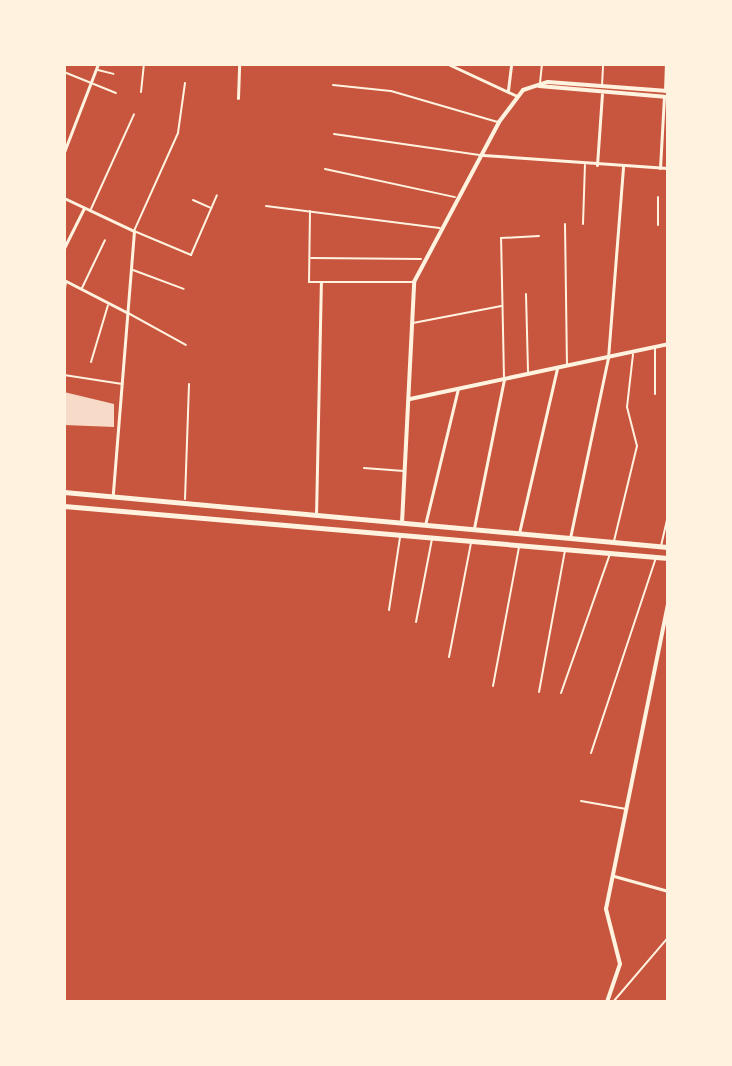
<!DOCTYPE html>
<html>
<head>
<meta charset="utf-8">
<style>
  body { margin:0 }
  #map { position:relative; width:732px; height:1066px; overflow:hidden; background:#c8553d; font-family:"Fira Sans",sans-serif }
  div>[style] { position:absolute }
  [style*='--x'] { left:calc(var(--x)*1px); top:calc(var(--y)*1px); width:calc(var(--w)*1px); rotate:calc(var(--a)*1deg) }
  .building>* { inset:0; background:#f7dbc8 }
  .path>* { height:2px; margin:-1px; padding:0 1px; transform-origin:1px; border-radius:1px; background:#fff3e0 }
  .service>* { height:2px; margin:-1px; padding:0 1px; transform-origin:1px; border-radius:1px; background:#fff3e0 }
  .minor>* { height:3px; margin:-1.5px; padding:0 1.5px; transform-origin:1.5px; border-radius:1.5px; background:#fff3e0 }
  .tertiary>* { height:4px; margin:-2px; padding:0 2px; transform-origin:2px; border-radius:2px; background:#fff3e0 }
  .primary>* { height:5px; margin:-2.5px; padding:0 2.5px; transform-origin:2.5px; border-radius:2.5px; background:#fff3e0 }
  span { translate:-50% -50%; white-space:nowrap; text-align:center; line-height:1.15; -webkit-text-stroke:8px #fff3e0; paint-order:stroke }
  .frame { position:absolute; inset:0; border:66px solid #fff3e0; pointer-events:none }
</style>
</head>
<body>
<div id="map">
  <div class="building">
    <i style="clip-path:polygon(64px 392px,114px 404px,114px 427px,64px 425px)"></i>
  </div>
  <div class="path">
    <i style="--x:658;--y:225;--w:28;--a:-90"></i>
  </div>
  <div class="service">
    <i style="--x:98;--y:70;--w:16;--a:14"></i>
    <i style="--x:64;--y:72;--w:56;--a:22"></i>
    <i style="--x:185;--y:83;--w:50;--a:98"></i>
    <i style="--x:178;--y:133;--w:107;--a:114.2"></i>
    <i style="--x:134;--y:231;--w:62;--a:22.8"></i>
    <i style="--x:191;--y:255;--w:65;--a:-66.6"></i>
    <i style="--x:540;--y:83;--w:19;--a:-84"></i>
    <i style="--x:333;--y:85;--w:58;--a:5.9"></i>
    <i style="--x:391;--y:91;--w:111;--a:16.2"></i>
    <i style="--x:602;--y:86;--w:22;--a:-87"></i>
    <i style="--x:141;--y:92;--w:28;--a:-84"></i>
    <i style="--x:334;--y:134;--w:147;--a:8.2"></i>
    <i style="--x:325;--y:169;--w:133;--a:12.2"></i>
    <i style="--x:193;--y:200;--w:20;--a:24"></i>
    <i style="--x:266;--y:206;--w:175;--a:7.2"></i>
    <i style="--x:91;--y:209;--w:104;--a:-65.6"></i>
    <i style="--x:310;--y:211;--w:71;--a:90.8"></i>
    <i style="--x:309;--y:282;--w:105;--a:0"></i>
    <i style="--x:565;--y:224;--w:141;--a:89.2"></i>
    <i style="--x:583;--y:224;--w:59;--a:-88.1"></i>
    <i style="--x:311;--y:258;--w:110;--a:0.5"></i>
    <i style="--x:133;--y:270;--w:54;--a:20.4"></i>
    <i style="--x:82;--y:288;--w:53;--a:-64.4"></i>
    <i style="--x:526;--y:294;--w:78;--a:88.5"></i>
    <i style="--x:64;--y:296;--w:14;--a:-82"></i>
    <i style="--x:128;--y:313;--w:66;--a:28.9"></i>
    <i style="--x:413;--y:323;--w:90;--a:-10.9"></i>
    <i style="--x:91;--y:362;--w:59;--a:-73.4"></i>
    <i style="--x:64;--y:375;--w:59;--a:8.8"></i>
    <i style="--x:504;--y:378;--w:140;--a:-91.2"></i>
    <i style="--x:501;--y:238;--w:38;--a:-3"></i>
    <i style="--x:655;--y:394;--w:46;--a:-90"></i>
    <i style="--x:364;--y:468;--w:40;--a:4.3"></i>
    <i style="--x:185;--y:499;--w:115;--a:-88"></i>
    <i style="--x:614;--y:541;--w:98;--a:-76.4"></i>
    <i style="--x:637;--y:446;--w:40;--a:-104.4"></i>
    <i style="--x:627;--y:407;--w:53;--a:-83.5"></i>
    <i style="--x:661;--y:546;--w:31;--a:-77"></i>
    <i style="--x:389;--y:610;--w:74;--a:-81.4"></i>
    <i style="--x:416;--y:622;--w:85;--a:-79.1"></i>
    <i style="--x:449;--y:657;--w:116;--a:-79.1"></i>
    <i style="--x:493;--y:686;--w:141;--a:-79.4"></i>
    <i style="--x:539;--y:692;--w:144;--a:-79.6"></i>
    <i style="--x:561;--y:693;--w:147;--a:-70.6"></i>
    <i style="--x:591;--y:753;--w:206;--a:-71.6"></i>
    <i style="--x:581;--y:801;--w:46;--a:10.1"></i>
    <i style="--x:613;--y:1002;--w:82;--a:-49.5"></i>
  </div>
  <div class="minor">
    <i style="--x:448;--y:64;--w:76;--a:24.9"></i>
    <i style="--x:508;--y:90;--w:26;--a:-83"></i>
    <i style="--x:665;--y:91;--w:27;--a:-88"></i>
    <i style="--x:238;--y:98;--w:34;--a:-88"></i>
    <i style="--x:64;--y:152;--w:94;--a:-68.9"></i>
    <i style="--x:483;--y:155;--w:185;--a:4"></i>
    <i style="--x:597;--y:165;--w:71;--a:-86"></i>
    <i style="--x:660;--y:168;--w:71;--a:-86.8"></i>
    <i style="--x:64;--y:198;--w:77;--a:25.2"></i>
    <i style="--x:134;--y:231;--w:264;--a:94.6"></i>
    <i style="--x:64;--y:248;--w:45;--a:-63.4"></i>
    <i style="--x:64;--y:280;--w:72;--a:27.3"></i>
    <i style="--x:316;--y:516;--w:234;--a:-88.8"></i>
    <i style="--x:425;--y:525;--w:140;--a:-76.4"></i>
    <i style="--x:474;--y:528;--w:152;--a:-78.6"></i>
    <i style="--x:519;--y:533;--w:168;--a:-77"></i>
    <i style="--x:570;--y:538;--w:184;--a:-78.1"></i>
    <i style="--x:608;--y:358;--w:193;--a:-85.5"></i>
    <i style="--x:614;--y:876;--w:56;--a:15.5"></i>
  </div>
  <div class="tertiary">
    <i style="--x:539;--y:86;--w:129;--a:4.9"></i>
    <i style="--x:410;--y:399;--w:264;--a:-12"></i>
    <i style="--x:402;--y:523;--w:241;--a:-87.1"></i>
    <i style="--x:414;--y:282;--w:181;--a:-62"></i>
    <i style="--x:499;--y:122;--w:40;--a:-53"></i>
    <i style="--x:523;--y:90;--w:26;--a:-18"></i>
    <i style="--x:548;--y:82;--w:120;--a:4.3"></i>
    <i style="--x:607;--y:1002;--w:40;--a:-71.1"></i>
    <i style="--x:620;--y:964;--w:57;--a:-104.3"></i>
    <i style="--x:606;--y:909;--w:310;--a:-78.5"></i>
  </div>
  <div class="primary">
    <i style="--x:64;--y:492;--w:606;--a:5.2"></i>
    <i style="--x:64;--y:506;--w:606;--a:4.92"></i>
  </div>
  <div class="frame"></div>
</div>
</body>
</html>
